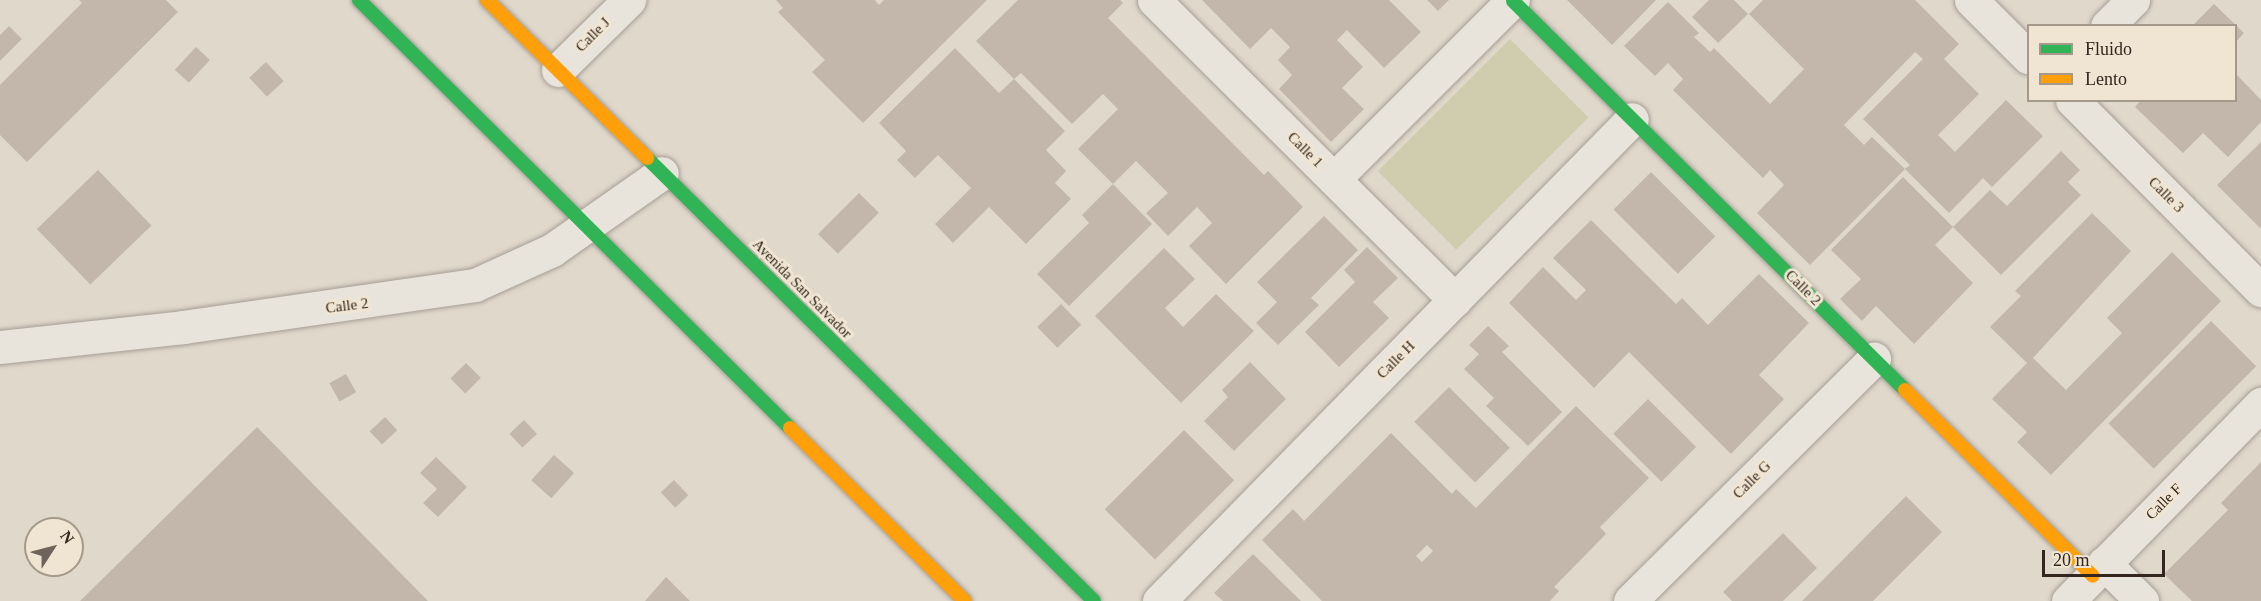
<!DOCTYPE html>
<html>
<head>
<meta charset="utf-8">
<style>
  body { margin:0 }
  #map { position:relative; width:2261px; height:601px; overflow:hidden; background:#e0d8cb; font-family:"Times New Roman",serif }
  div>[style] { position:absolute }
  [style*='--x'] { left:calc(var(--x)*1px); top:calc(var(--y)*1px); width:calc(var(--w)*1px); rotate:calc(var(--a)*1deg) }
  .green>* { inset:0; background:#d0cdaf; transform-origin:0 0 }
  .building>* { inset:0; background:#c3b7ac; transform-origin:0 0 }
  .roads { filter:drop-shadow(0 0 2px #a59e95) drop-shadow(0 0 2px #a59e95) }
  .street>* { height:33px; margin:-16.5px; padding:0 16.5px; transform-origin:16.5px; border-radius:16.5px; background:#e8e4dc }
  .fast>* { height:14px; margin:-7px; padding:0 7px; transform-origin:7px; border-radius:7px; background:#30b455 }
  .slow>* { height:14px; margin:-7px; padding:0 7px; transform-origin:7px; border-radius:7px; background:#ff9f0a }
  span { translate:-50% -50%; white-space:nowrap; text-align:center; line-height:1.15; -webkit-text-stroke:6px #f0e5d2; paint-order:stroke }
  .street-label { font-size:15px; color:#32261e }
  .legend { position:absolute; left:2027px; top:24px; width:210px; height:78px; box-sizing:border-box; background:#f0e5d2; border:2px solid #a4998a; margin:0; padding:8px 10px; list-style:none; font-size:18px; color:#32261e }
  .legend li { display:flex; align-items:center; gap:12px; height:30px }
  .legend b { width:30px; border:2px solid #a4998a }
  .north { position:absolute; left:24px; top:517px; width:60px; height:60px; box-sizing:border-box; background:#f0e5d2; border:2px solid #a4998a; border-radius:50%; rotate:54deg; font-size:16px; font-weight:700; line-height:24px; text-align:center; color:#32261e }
  .north::after { content:''; display:block; margin:auto; width:21px; height:27px; background:#6f645b; clip-path:polygon(50% 0,100% 100%,50% 72%,0 100%) }
  .scale { position:absolute; left:2042px; top:550px; width:123px; height:27px; box-sizing:border-box; border:3px solid #32261e; border-top:0; padding-left:8px; font-size:18px; line-height:21px; white-space:nowrap; color:#32261e; -webkit-text-stroke:4px #f0e5d2; paint-order:stroke }
</style>
</head>
<body>
<div id="map">
  <div class="green">
    <i style="left:1510px;top:39px;width:111px;height:187px;rotate:45deg"></i>
  </div>
  <div class="building">
    <i style="clip-path:polygon(79px 0,166px 0,178px 12px,27px 162px,0 135px,0 85px,82px 3px)"></i>
    <i style="clip-path:polygon(776px 0,875px 0,879px 5px,884px 0,987px 0,863px 123px,812px 72px,825px 60px,778px 12px,783px 8px)"></i>
    <i style="clip-path:polygon(1018px 0,1120px 0,1123px 3px,1108px 18px,1264px 175px,1268px 171px,1303px 207px,1226px 284px,1189px 246px,1212px 223px,1197px 207px,1168px 236px,1146px 213px,1168px 193px,1136px 161px,1113px 184px,1078px 149px,1118px 109px,1103px 94px,1072px 124px,1021px 73px,1014px 79px,976px 41px)"></i>
    <i style="clip-path:polygon(1202px 0,1389px 0,1421px 32px,1384px 68px,1347px 30px,1337px 40px,1363px 67px,1342px 88px,1364px 109px,1331px 142px,1279px 89px,1292px 75px,1278px 60px,1290px 47px,1271px 28px,1250px 49px)"></i>
    <i style="clip-path:polygon(1427px 0,1449px 0,1438px 11px)"></i>
    <i style="clip-path:polygon(1567px 0,1656px 0,1612px 45px)"></i>
    <i style="clip-path:polygon(1709px 0,1734px 0,1748px 14px,1718px 43px,1692px 17px)"></i>
    <i style="clip-path:polygon(evenodd,1763px 0,1915px 0,1959px 44px,1944px 59px,1979px 94px,1938px 135px,1955px 152px,2006px 100px,2043px 136px,1992px 187px,1983px 178px,1949px 213px,1905px 169px,1810px 265px,1757px 213px,1784px 185px,1770px 170px,1763px 178px,1673px 90px,1683px 79px,1668px 63px,1655px 76px,1624px 46px,1668px 2px,1699px 33px,1694px 37px,1710px 52px,1714px 48px,1770px 104px,1804px 69px,1749px 14px,1763px 0,1915px 52px,1923px 59px,1863px 119px,1910px 165px,1905px 169px,1872px 137px,1864px 145px,1844px 125px,1915px 52px)"></i>
    <i style="clip-path:polygon(2214px 4px,2244px 33px,2236px 42px,2236px 26px,2192px 26px)"></i>
    <i style="clip-path:polygon(9px 26px,22px 39px,0 61px,0 35px)"></i>
    <i style="left:196px;top:47px;width:19px;height:31px;rotate:43deg"></i>
    <i style="clip-path:polygon(955px 48px,999px 93px,1014px 79px,1065px 131px,1046px 150px,1066px 171px,1055px 183px,1071px 199px,1026px 244px,989px 207px,953px 243px,935px 224px,971px 188px,938px 155px,915px 178px,897px 160px,906px 151px,879px 123px)"></i>
    <i style="left:266px;top:62px;width:26px;height:23px;rotate:47deg"></i>
    <i style="clip-path:polygon(2236px 74px,2261px 100px,2261px 122px,2228px 157px,2203px 133px,2183px 153px,2135px 107px,2141px 100px,2236px 100px)"></i>
    <i style="clip-path:polygon(2261px 142px,2261px 227px,2260px 228px,2217px 185px)"></i>
    <i style="clip-path:polygon(2061px 151px,2080px 170px,2068px 182px,2081px 195px,2001px 275px,1953px 227px,1990px 190px,2007px 206px)"></i>
    <i style="left:98px;top:170px;width:77px;height:85px;rotate:46deg"></i>
    <i style="left:1651px;top:172px;width:91px;height:53px;rotate:45deg"></i>
    <i style="clip-path:polygon(1903px 177px,1953px 227px,1935px 245px,1973px 283px,1914px 344px,1876px 306px,1862px 321px,1840px 299px,1861px 279px,1831px 250px)"></i>
    <i style="clip-path:polygon(1113px 184px,1152px 224px,1069px 306px,1037px 274px,1089px 223px,1082px 215px)"></i>
    <i style="left:859px;top:193px;width:28px;height:58px;rotate:45deg"></i>
    <i style="clip-path:polygon(2092px 213px,2131px 251px,2033px 358px,2066px 390px,2122px 333px,2107px 318px,2172px 252px,2221px 301px,2051px 475px,2017px 442px,2027px 432px,1992px 399px,2027px 363px,1990px 327px,2021px 296px,2015px 291px)"></i>
    <i style="clip-path:polygon(1324px 216px,1358px 250px,1311px 298px,1319px 305px,1278px 345px,1256px 323px,1277px 302px,1257px 282px)"></i>
    <i style="clip-path:polygon(1591px 220px,1676px 304px,1682px 298px,1708px 325px,1759px 274px,1809px 323px,1759px 375px,1784px 399px,1731px 454px,1629px 352px,1594px 388px,1509px 303px,1543px 267px,1576px 300px,1586px 290px,1553px 258px)"></i>
    <i style="clip-path:polygon(1367px 247px,1398px 278px,1373px 302px,1389px 318px,1339px 367px,1305px 332px,1355px 282px,1344px 270px)"></i>
    <i style="clip-path:polygon(1164px 248px,1195px 279px,1165px 308px,1183px 327px,1216px 294px,1254px 331px,1181px 403px,1095px 316px)"></i>
    <i style="left:1061px;top:304px;width:29px;height:33px;rotate:46deg"></i>
    <i style="left:2211px;top:321px;width:64px;height:145px;rotate:45deg"></i>
    <i style="clip-path:polygon(1488px 326px,1509px 346px,1502px 352px,1562px 412px,1528px 446px,1486px 406px,1494px 398px,1464px 369px,1479px 354px,1469px 345px)"></i>
    <i style="clip-path:polygon(1250px 362px,1286px 399px,1234px 451px,1204px 421px,1228px 397px,1222px 390px)"></i>
    <i style="left:466px;top:363px;width:21px;height:22px;rotate:45deg"></i>
    <i style="left:346px;top:374px;width:21px;height:19px;rotate:61deg"></i>
    <i style="left:1449px;top:387px;width:86px;height:49px;rotate:45deg"></i>
    <i style="left:1648px;top:399px;width:68px;height:49px;rotate:45deg"></i>
    <i style="clip-path:polygon(evenodd,1576px 406px,1649px 478px,1600px 527px,1606px 534px,1554px 587px,1559px 591px,1550px 601px,1322px 601px,1262px 540px,1293px 509px,1304px 521px,1391px 433px,1452px 494px,1456px 489px,1476px 508px,1576px 406px,1427px 545px,1433px 551px,1422px 562px,1416px 556px,1427px 545px)"></i>
    <i style="left:385px;top:417px;width:18px;height:21px;rotate:47deg"></i>
    <i style="left:524px;top:420px;width:19px;height:20px;rotate:47deg"></i>
    <i style="clip-path:polygon(257px 427px,428px 601px,80px 601px)"></i>
    <i style="left:1184px;top:430px;width:71px;height:112px;rotate:45deg"></i>
    <i style="left:554px;top:455px;width:27px;height:34px;rotate:42deg"></i>
    <i style="clip-path:polygon(436px 457px,467px 487px,438px 517px,423px 503px,437px 489px,420px 473px)"></i>
    <i style="clip-path:polygon(2261px 462px,2261px 601px,2192px 601px,2164px 574px,2228px 510px,2221px 503px)"></i>
    <i style="left:674px;top:480px;width:21px;height:18px;rotate:47deg"></i>
    <i style="clip-path:polygon(1906px 496px,1942px 532px,1873px 601px,1802px 601px)"></i>
    <i style="clip-path:polygon(1783px 533px,1817px 568px,1783px 601px,1732px 601px,1723px 592px)"></i>
    <i style="clip-path:polygon(1253px 554px,1301px 601px,1223px 601px,1214px 593px)"></i>
    <i style="clip-path:polygon(666px 577px,690px 601px,645px 601px)"></i>
  </div>
  <div class="roads">
    <div class="street">
      <i style="--x:1154;--y:0;--w:425;--a:44.9"></i>
      <i style="--x:1971;--y:0;--w:81;--a:45"></i>
      <i style="--x:2107;--y:26;--w:37;--a:-45"></i>
      <i style="--x:558;--y:70;--w:100;--a:-44.6"></i>
      <i style="--x:2072;--y:100;--w:268;--a:45.2"></i>
      <i style="--x:1334;--y:179;--w:253;--a:-45"></i>
      <i style="--x:0;--y:347;--w:184;--a:-6.2"></i>
      <i style="--x:183;--y:327;--w:295;--a:-8.2"></i>
      <i style="--x:475;--y:285;--w:85;--a:-24.4"></i>
      <i style="--x:552;--y:250;--w:134;--a:-35"></i>
      <i style="--x:2104;--y:563;--w:54;--a:45"></i>
      <i style="--x:1159;--y:601;--w:675;--a:-45.54"></i>
      <i style="--x:1630;--y:601;--w:344;--a:-44.8"></i>
      <i style="--x:2068;--y:601;--w:276;--a:-45.6"></i>
    </div>
    <div class="fast">
      <i style="--x:359;--y:0;--w:607;--a:44.8"></i>
      <i style="--x:1513;--y:1;--w:552;--a:44.78"></i>
      <i style="--x:647;--y:158;--w:629;--a:44.74"></i>
    </div>
    <div class="slow">
      <i style="--x:487;--y:0;--w:225;--a:44.6"></i>
      <i style="--x:1905;--y:390;--w:264;--a:44.7"></i>
      <i style="--x:790;--y:428;--w:246;--a:44.7"></i>
    </div>
  </div>
  <div class="street-label">
    <span style="left:593px;top:35px;rotate:-45deg">Calle J</span>
    <span style="left:1305px;top:150px;rotate:45deg">Calle 1</span>
    <span style="left:2166px;top:195px;rotate:45deg">Calle 3</span>
    <span style="left:1803px;top:288px;rotate:45deg">Calle 2</span>
    <span style="left:802px;top:289px;rotate:45deg">Avenida San Salvador</span>
    <span style="left:347px;top:306px;rotate:-7deg">Calle 2</span>
    <span style="left:1396px;top:360px;rotate:-45deg">Calle H</span>
    <span style="left:1752px;top:480px;rotate:-45deg">Calle G</span>
    <span style="left:2164px;top:502px;rotate:-45deg">Calle F</span>
  </div>
  <ul class="legend">
  <li><b style="height:8px;background:#30b455"></b>Fluido</li>
  <li><b style="height:8px;background:#ff9f0a"></b>Lento</li>
  </ul>
  <div class="north">N</div>
  <div class="scale">20 m</div>
</div>
</body>
</html>
